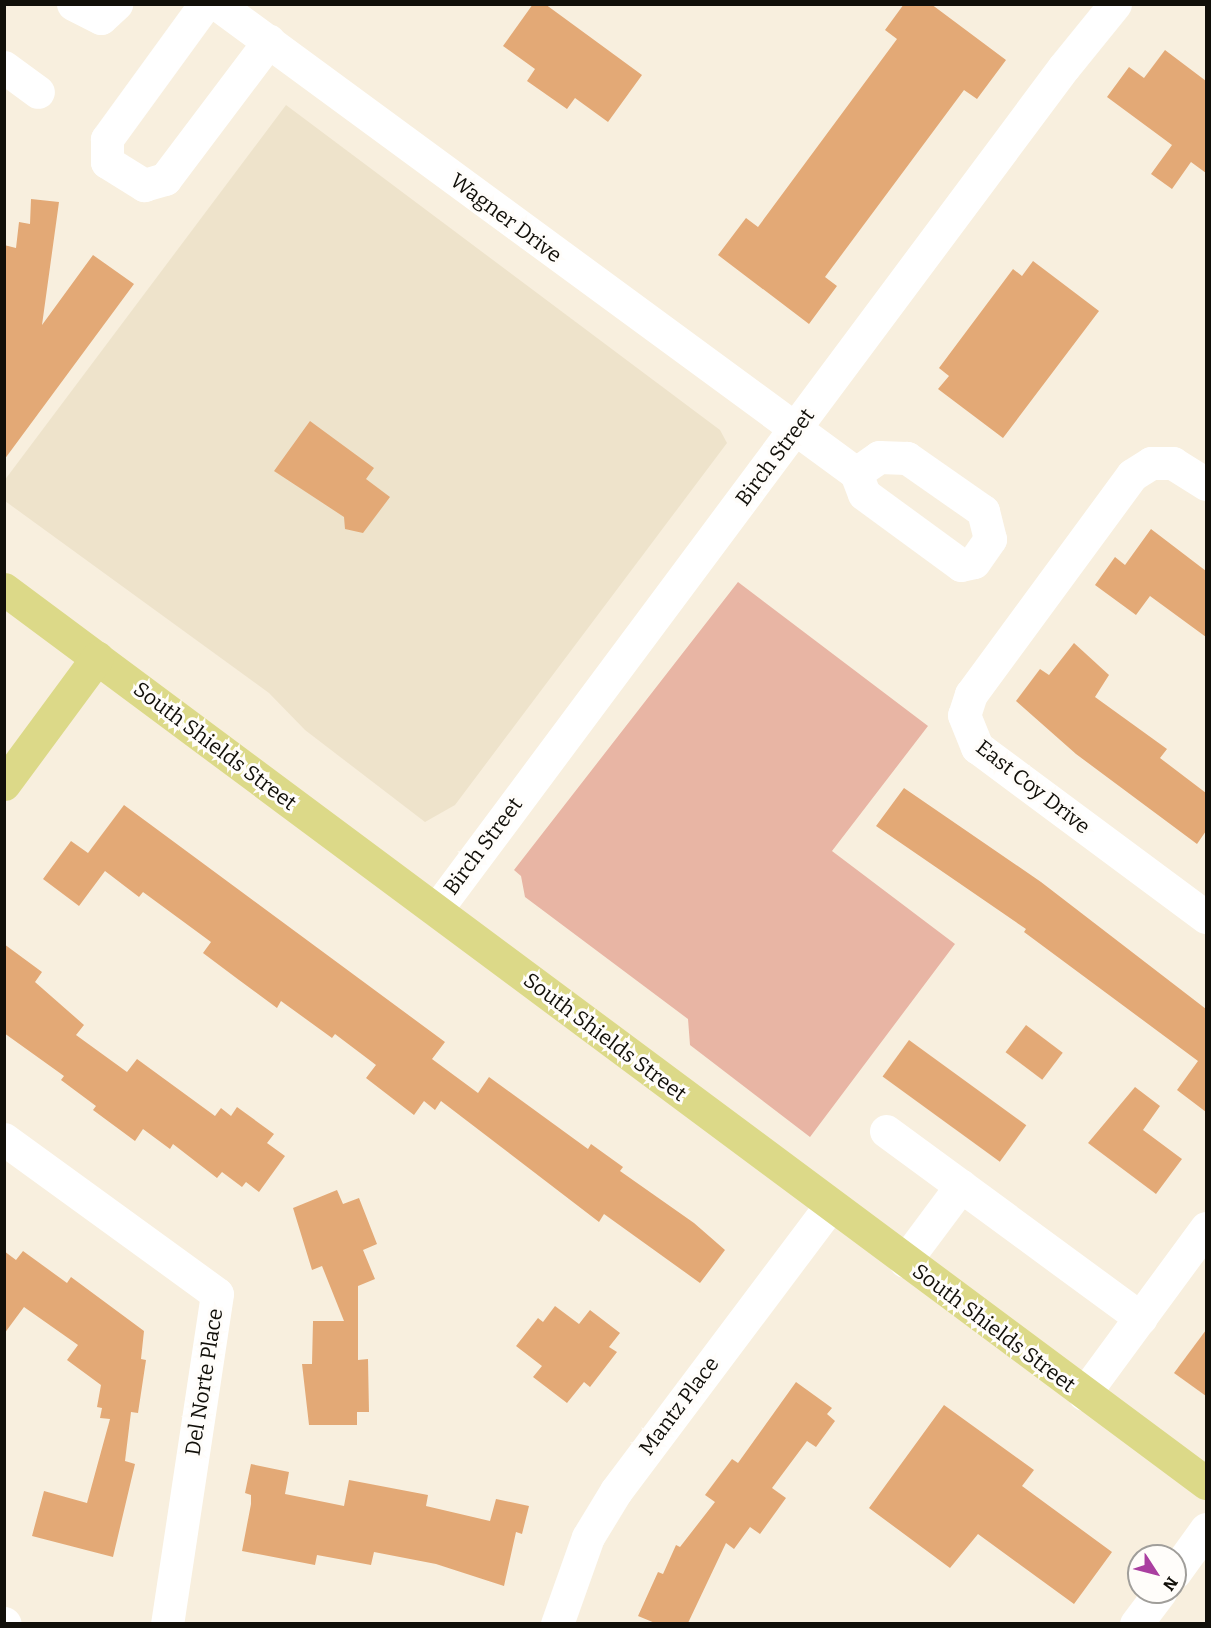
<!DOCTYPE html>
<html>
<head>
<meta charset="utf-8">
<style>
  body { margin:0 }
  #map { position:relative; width:1211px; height:1628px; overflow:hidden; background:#f8efde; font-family:Bitter,serif }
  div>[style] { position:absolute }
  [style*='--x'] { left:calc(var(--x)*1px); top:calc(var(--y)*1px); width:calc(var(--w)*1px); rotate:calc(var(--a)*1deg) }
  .built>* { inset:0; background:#eee3cb }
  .green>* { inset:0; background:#e8b5a4 }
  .building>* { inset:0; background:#e3a976; transform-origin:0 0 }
  .minor>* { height:33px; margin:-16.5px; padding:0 16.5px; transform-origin:16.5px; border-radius:16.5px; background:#fff }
  .major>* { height:33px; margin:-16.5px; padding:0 16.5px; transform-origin:16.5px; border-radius:16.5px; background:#dcd988 }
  span { translate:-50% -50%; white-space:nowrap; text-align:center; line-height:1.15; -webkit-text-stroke:6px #fffdfa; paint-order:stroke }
  .street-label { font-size:21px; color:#110f09 }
  .frame { position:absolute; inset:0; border:6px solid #110f09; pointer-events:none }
  .north { position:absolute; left:1127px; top:1544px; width:60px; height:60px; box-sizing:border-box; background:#fffdfa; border:2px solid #a09e9a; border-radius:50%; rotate:126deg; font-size:16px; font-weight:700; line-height:24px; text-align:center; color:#110f09 }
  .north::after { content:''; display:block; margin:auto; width:21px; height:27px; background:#aa3fa0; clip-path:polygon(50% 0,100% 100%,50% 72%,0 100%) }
</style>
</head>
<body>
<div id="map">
  <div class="built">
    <i style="clip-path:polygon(286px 105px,720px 430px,727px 443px,455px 805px,425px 822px,305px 730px,269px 693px,5px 501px,4px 481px)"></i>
  </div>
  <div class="green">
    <i style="clip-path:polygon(738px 582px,928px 726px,832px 851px,955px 944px,810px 1137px,690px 1045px,688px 1019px,525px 897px,521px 876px,514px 870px)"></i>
  </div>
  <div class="building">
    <i style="clip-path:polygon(533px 4px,545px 4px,642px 75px,608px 122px,575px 98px,567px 109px,527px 81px,535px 69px,503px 46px)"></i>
    <i style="clip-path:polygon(904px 4px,931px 4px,1006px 60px,977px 99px,964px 90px,825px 277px,837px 286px,809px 324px,718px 255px,746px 218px,758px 227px,897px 39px,885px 30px)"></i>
    <i style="clip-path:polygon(1165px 50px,1206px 81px,1206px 173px,1191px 162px,1172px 189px,1151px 174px,1172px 145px,1107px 97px,1129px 67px,1144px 78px)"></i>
    <i style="clip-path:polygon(31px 199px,59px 202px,42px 325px,93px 255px,134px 284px,4px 460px,4px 245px,16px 248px,19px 222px,30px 224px)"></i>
    <i style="clip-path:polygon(1033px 261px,1099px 311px,1003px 438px,938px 389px,949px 376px,939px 368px,1013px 269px,1022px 276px)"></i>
    <i style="clip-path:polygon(310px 421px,374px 468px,366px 479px,390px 497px,363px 533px,345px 529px,344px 517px,274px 471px)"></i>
    <i style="clip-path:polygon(1151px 529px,1206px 571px,1206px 637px,1150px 596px,1136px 615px,1095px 585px,1115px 557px,1125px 565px)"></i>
    <i style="clip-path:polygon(1074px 643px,1109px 675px,1095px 697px,1167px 749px,1160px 758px,1206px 793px,1206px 831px,1197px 844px,1076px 754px,1016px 701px,1040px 669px,1049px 675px)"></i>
    <i style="clip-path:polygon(904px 788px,1041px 882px,1206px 1009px,1206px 1112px,1177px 1090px,1198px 1061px,1024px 932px,1026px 929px,876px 826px)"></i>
    <i style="clip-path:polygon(124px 805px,445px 1042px,432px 1059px,478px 1093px,489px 1077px,588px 1149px,591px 1144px,623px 1167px,620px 1171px,694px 1223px,725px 1250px,700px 1283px,604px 1214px,599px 1222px,441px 1101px,435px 1110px,424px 1101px,414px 1115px,366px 1078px,376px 1065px,335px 1034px,332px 1038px,281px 1001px,277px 1008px,239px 980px,203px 953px,211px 942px,143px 892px,139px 897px,105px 871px,79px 906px,43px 879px,71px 841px,88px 853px)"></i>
    <i style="clip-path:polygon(4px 944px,42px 972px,35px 982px,84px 1025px,76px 1035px,127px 1072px,137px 1059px,215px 1116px,221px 1108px,231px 1116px,237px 1107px,274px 1134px,267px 1143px,285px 1156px,259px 1192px,246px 1182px,242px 1187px,222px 1172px,217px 1178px,173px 1144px,170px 1149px,143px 1129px,135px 1141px,93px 1110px,96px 1106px,61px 1080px,64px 1076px,4px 1033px)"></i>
    <i style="left:1026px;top:1025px;width:46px;height:34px;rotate:37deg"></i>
    <i style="left:909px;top:1040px;width:145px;height:45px;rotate:36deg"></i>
    <i style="clip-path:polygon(1135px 1087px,1160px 1106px,1143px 1130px,1182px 1159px,1156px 1194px,1088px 1143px)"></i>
    <i style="clip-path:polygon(337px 1190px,343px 1204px,359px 1198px,377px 1244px,363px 1250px,375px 1279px,358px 1286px,358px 1360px,368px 1359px,369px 1412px,357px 1412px,357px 1425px,309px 1425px,302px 1364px,312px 1364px,313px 1321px,344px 1321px,322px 1266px,312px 1270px,293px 1208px)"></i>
    <i style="clip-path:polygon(4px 1251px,16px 1260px,23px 1251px,67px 1283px,71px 1277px,144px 1331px,141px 1359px,146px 1360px,138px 1413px,131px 1412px,125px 1461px,135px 1464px,113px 1557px,32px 1536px,44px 1491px,87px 1503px,110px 1419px,100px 1418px,102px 1408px,97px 1407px,101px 1385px,67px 1360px,78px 1345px,24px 1307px,4px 1334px)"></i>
    <i style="clip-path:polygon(555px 1306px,579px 1324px,590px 1310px,620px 1333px,609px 1347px,617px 1352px,590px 1387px,584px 1382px,567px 1403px,533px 1377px,542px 1366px,516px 1346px,538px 1318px,543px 1322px)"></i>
    <i style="clip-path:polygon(1206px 1330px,1206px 1396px,1174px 1373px)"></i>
    <i style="clip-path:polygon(796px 1382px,832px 1408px,827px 1414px,835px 1421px,816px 1447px,807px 1441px,772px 1488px,786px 1498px,760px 1534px,750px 1527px,734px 1549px,726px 1543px,688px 1623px,655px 1623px,638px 1616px,658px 1572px,663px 1574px,676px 1545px,680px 1547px,715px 1502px,705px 1495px,732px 1459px,738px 1463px)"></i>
    <i style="clip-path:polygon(944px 1405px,1034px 1470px,1022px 1486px,1112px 1552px,1074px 1604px,978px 1534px,950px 1568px,869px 1508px)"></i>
    <i style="clip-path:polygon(251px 1464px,289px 1472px,285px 1494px,344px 1506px,349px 1480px,428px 1495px,426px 1506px,490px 1521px,496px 1499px,529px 1506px,522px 1534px,516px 1532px,504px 1586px,436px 1564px,374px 1552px,371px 1565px,317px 1555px,315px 1565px,242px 1551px,251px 1504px,251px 1495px,245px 1493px)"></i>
  </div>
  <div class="minor">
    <i style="--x:73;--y:4;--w:31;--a:27"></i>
    <i style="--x:101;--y:18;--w:21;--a:-43"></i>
    <i style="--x:205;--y:4;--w:167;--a:126"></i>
    <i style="--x:107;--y:139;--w:23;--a:90"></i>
    <i style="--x:107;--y:162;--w:44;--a:31.9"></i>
    <i style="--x:144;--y:185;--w:22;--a:-16"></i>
    <i style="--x:165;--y:179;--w:173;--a:-53"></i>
    <i style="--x:217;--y:4;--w:793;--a:36.28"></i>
    <i style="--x:856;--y:473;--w:22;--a:69"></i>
    <i style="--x:864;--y:494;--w:120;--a:36.2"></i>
    <i style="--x:961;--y:565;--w:13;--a:-13"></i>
    <i style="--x:974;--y:562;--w:28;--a:-55"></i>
    <i style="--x:990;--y:539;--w:29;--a:-104"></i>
    <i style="--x:983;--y:511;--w:93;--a:-145.1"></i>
    <i style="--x:907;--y:458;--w:28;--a:-178"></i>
    <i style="--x:879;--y:457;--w:28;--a:145"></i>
    <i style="--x:4;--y:67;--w:42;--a:36.3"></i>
    <i style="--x:1206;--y:484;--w:39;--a:-148"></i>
    <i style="--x:1173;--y:463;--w:22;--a:180"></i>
    <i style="--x:1151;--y:463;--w:22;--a:148"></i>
    <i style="--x:1132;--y:475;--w:272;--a:126.3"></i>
    <i style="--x:971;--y:694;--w:22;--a:108"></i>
    <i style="--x:964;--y:715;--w:35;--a:68"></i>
    <i style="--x:977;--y:747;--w:285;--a:36.6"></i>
    <i style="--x:436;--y:910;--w:1051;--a:-53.32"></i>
    <i style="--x:1064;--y:67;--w:81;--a:-51"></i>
    <i style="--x:886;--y:1131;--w:316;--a:36.3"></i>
    <i style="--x:4;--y:1139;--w:263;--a:36"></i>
    <i style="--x:217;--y:1294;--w:334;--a:98.6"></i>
    <i style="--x:905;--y:1261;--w:94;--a:-53.3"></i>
    <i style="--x:1084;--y:1394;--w:206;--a:-53.7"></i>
    <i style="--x:1175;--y:1572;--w:53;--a:-54.2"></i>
    <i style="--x:4;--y:1623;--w:1;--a:45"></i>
    <i style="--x:557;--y:1624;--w:92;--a:-70.4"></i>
    <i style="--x:588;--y:1537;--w:54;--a:-58.7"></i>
    <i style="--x:616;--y:1491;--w:356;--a:-53.1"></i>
    <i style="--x:1136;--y:1624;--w:40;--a:-53"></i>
  </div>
  <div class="major">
    <i style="--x:4;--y:589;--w:1498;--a:36.64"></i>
    <i style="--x:4;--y:784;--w:157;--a:-53.6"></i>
  </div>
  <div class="street-label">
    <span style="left:506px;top:218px;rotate:37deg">Wagner Drive</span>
    <span style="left:775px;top:457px;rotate:-53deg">Birch Street</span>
    <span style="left:215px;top:746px;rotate:37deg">South Shields Street</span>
    <span style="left:1033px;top:787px;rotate:38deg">East Coy Drive</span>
    <span style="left:483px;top:846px;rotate:-53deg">Birch Street</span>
    <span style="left:605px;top:1037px;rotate:37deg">South Shields Street</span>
    <span style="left:994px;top:1328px;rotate:37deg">South Shields Street</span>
    <span style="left:204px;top:1382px;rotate:-81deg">Del Norte Place</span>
    <span style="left:679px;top:1406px;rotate:-53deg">Mantz Place</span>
  </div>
  <div class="frame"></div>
  <div class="north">N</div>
</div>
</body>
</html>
